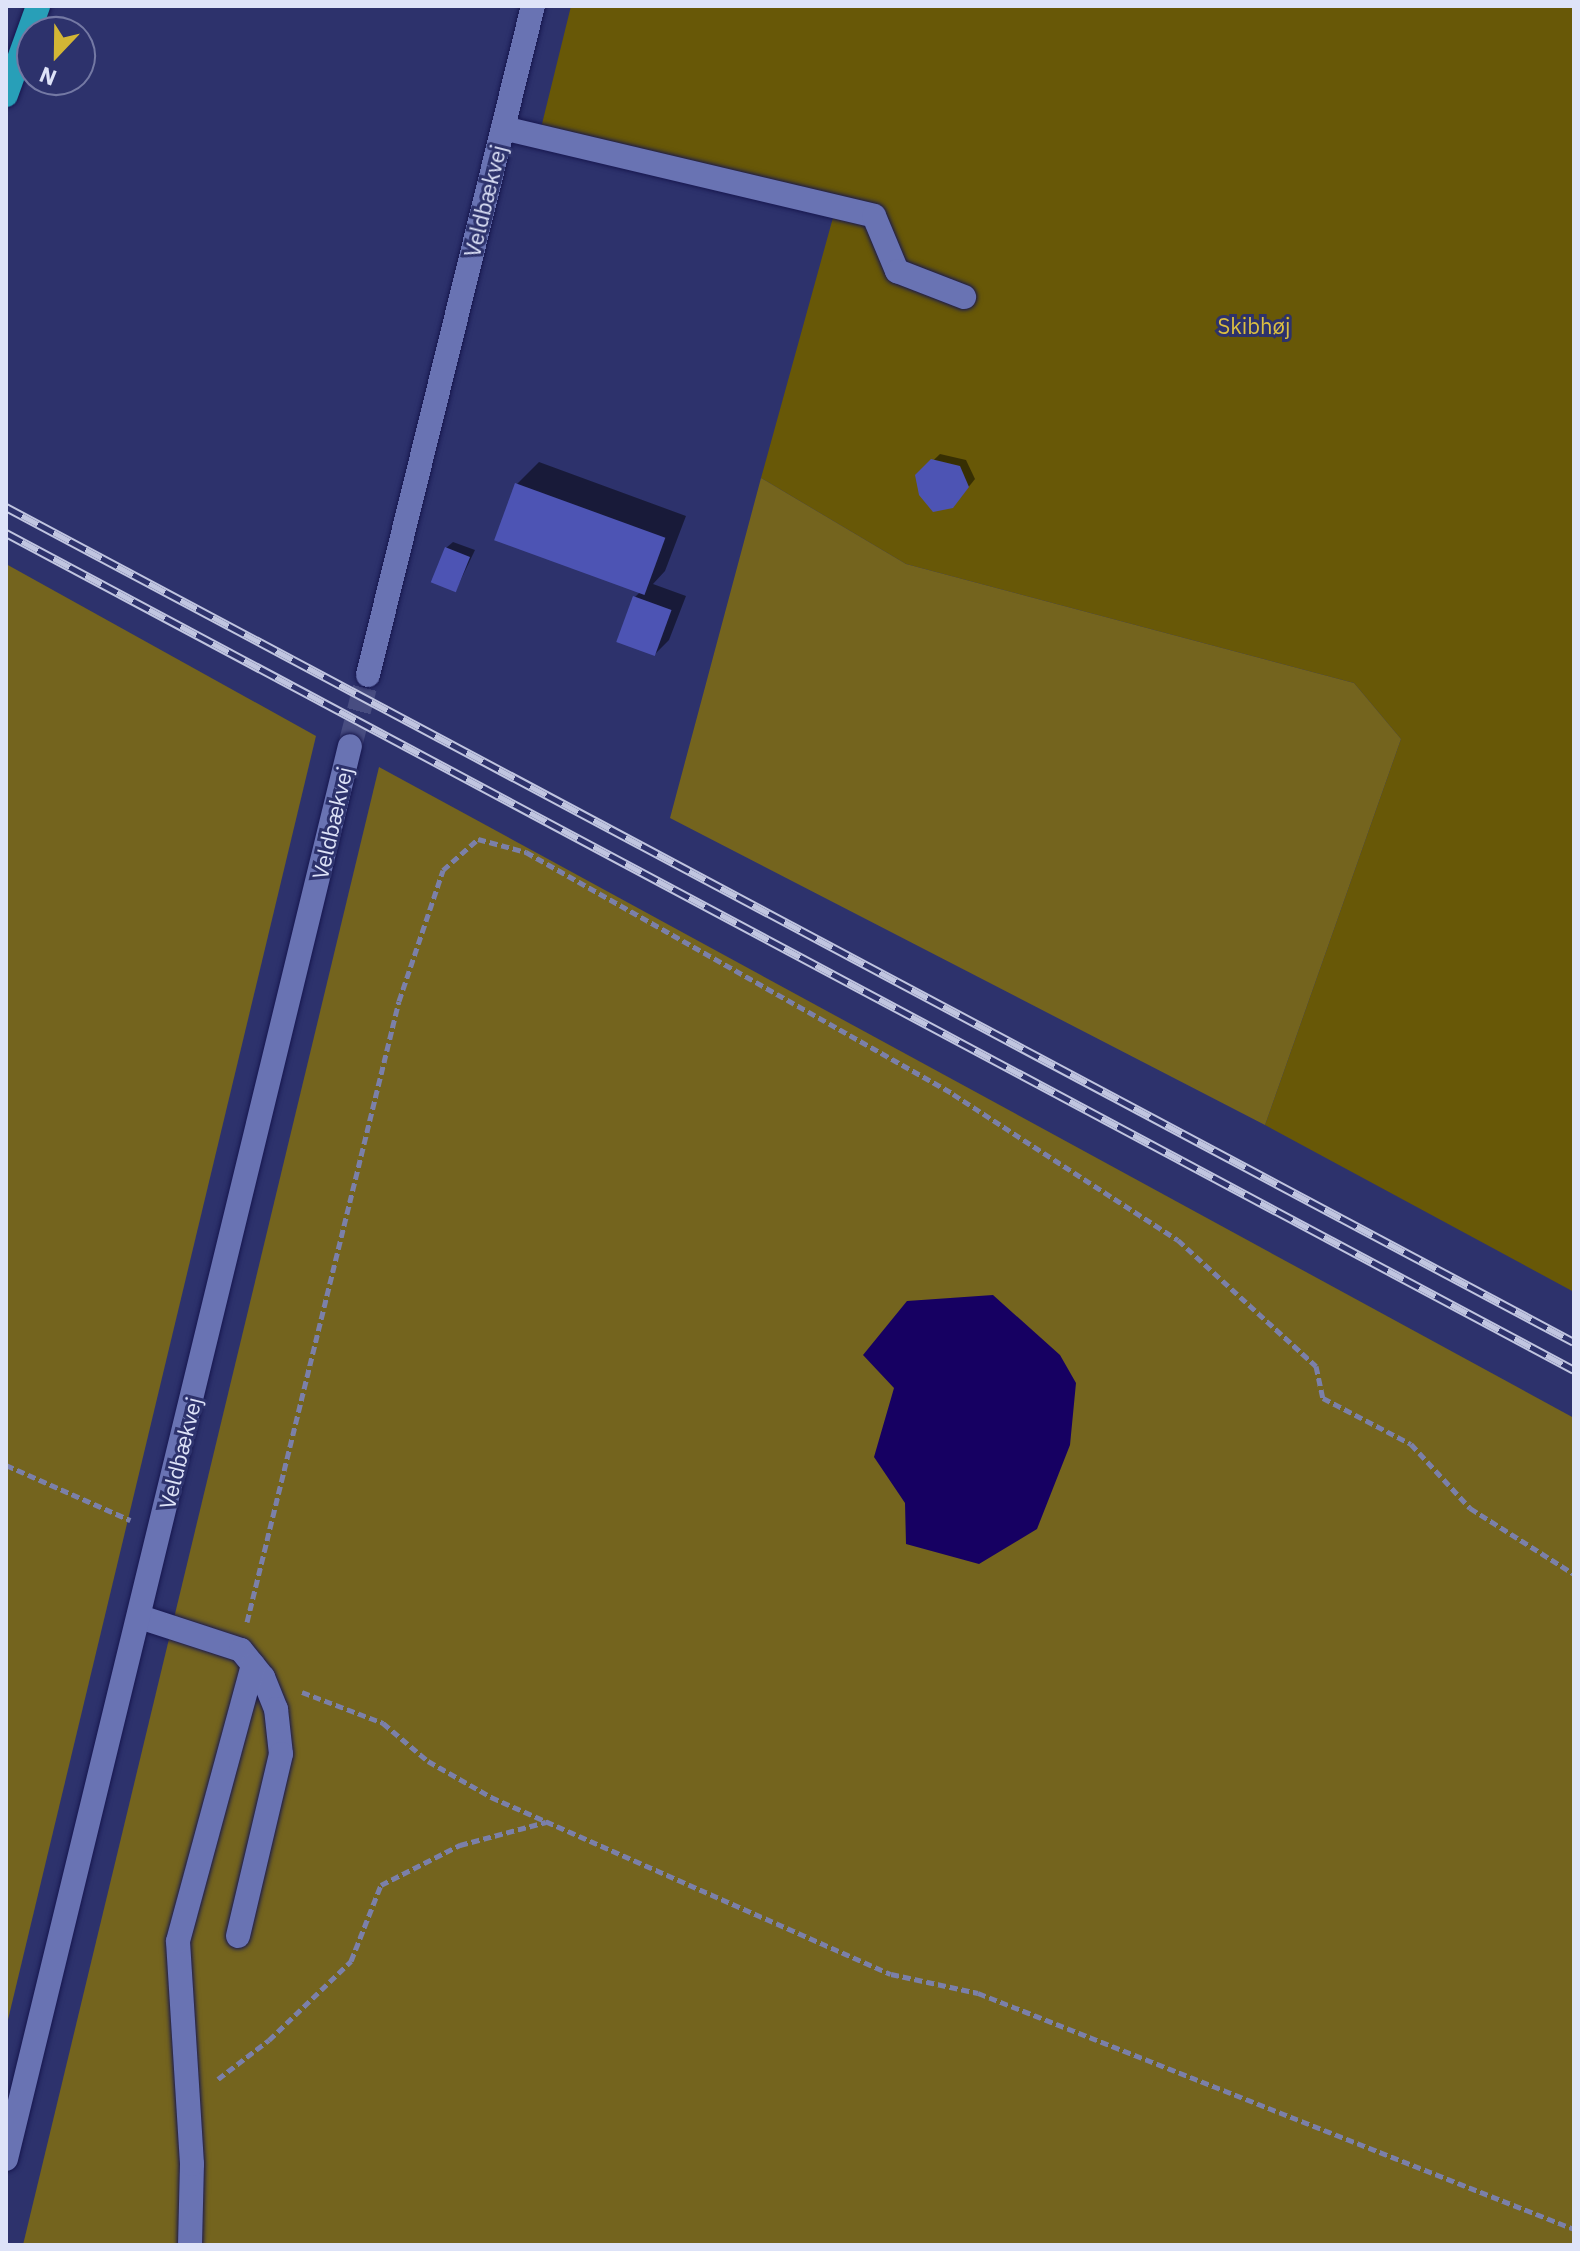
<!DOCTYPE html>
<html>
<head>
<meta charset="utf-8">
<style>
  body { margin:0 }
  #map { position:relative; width:1580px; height:2251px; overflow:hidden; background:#2d326c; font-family:"IBM Plex Sans",sans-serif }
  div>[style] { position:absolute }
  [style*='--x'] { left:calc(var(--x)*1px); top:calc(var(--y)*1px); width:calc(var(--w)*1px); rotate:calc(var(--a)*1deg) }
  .green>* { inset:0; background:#685807 }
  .forest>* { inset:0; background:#74641e }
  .water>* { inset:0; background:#160062 }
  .shadow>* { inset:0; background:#0007 }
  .building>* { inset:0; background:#4d54b4; transform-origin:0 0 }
  .minor-tunnel>* { height:24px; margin-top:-12px; transform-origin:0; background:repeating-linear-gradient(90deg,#484d81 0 24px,transparent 0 36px) }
  .path>* { height:5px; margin-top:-2.5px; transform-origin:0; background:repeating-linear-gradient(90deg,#7b80a9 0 8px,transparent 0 12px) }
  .roads { filter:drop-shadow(0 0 2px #17174f) drop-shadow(0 0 2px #17174f) }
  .minor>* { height:24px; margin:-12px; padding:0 12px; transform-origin:12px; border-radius:12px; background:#6973b3 }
  .highway>* { height:24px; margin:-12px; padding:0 12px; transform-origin:12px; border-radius:12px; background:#289fb8 }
  .rail>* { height:9px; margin-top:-4.5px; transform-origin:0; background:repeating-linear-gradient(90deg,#2d326c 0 18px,#c0c5e0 0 36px); box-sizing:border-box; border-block:2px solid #c0c5e0 }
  span { translate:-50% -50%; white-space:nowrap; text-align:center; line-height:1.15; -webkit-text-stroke:6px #2d326c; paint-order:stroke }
  .street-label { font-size:22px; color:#dee3f8 }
  .park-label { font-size:22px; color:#dcbf41 }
  .frame { position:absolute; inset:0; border:8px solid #dee3f8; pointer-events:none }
  .north { position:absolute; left:16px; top:16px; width:80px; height:80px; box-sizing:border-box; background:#2d326c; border:2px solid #7479a4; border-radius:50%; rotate:202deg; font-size:22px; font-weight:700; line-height:32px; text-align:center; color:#dee3f8 }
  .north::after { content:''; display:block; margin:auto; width:28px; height:36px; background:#d3b635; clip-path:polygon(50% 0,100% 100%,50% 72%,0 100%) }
</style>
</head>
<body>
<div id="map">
  <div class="green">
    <i style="clip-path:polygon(571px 6px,1574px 6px,1574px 1292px,1265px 1125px,1401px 739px,1354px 683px,906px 564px,761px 478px,834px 214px,540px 132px)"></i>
  </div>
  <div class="forest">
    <i style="clip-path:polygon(761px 478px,906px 564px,1354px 683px,1401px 739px,1265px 1125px,670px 818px)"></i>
    <i style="clip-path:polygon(6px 564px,316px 736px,6px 2028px)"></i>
    <i style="clip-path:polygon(379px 767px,1574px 1418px,1574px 2245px,23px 2245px)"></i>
  </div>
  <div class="water">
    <i style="clip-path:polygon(993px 1295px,1060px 1355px,1076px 1383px,1070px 1445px,1037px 1529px,979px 1564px,906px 1544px,905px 1503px,874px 1457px,894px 1388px,863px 1355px,907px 1301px)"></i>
  </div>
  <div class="shadow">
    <i style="clip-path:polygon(940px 454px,966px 460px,975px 479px,959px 499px,917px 476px)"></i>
    <i style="clip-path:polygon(539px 462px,686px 516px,665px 571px,653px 584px,686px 596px,669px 640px,654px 655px,635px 597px,640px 592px,517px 484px)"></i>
    <i style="clip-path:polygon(453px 542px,475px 550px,456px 590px,446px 548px)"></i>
  </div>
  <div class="building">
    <i style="clip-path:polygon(931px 459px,960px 466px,969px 487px,953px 508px,933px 512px,919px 495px,915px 475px)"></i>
    <i style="left:515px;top:483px;width:160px;height:61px;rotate:20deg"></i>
    <i style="left:445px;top:547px;width:27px;height:38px;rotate:22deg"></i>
    <i style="left:633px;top:596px;width:41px;height:49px;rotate:20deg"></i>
  </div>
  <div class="minor-tunnel">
    <i style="--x:350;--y:746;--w:73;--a:-75.8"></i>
  </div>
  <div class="path">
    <i style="--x:6;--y:1465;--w:136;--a:23.9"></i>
    <i style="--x:247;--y:1622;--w:639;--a:-76.25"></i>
    <i style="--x:399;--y:1001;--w:138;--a:-71.4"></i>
    <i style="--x:443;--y:870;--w:47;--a:-41.5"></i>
    <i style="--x:478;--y:839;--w:50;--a:15.2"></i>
    <i style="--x:526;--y:852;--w:491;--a:29.5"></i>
    <i style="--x:953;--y:1094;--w:268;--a:33"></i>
    <i style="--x:1178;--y:1240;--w:187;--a:42.4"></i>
    <i style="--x:1316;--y:1366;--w:33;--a:78"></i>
    <i style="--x:1323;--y:1398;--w:99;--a:27.6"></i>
    <i style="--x:1411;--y:1444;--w:87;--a:47.3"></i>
    <i style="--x:1470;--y:1508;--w:123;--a:32.4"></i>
    <i style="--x:302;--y:1692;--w:87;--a:20.9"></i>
    <i style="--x:383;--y:1723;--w:59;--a:40.2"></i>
    <i style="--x:428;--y:1761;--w:73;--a:29.7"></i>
    <i style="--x:491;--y:1797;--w:437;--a:23.9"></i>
    <i style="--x:891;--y:1974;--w:89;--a:12.3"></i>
    <i style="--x:978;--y:1993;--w:641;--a:21.6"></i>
    <i style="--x:218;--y:2079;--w:64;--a:-37.4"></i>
    <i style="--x:269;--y:2040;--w:114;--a:-43.9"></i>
    <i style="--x:351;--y:1961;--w:82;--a:-68.5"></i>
    <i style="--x:381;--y:1885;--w:89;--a:-26.9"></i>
    <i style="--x:460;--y:1845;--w:89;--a:-15"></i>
  </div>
  <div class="roads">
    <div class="minor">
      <i style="--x:503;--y:128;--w:381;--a:13.3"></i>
      <i style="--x:874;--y:216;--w:60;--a:67.3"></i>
      <i style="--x:897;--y:271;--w:72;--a:21.2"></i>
      <i style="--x:368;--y:675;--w:689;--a:-76.15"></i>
      <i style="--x:140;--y:1617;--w:106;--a:18.1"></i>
      <i style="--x:241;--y:1650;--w:35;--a:51"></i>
      <i style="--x:263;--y:1677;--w:35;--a:68"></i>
      <i style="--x:276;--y:1709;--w:45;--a:83.7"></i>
      <i style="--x:281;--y:1754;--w:187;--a:103.3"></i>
      <i style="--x:6;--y:2159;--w:1454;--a:-76.32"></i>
      <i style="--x:190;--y:2245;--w:81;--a:-88.6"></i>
      <i style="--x:192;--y:2164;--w:223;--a:-93.6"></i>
      <i style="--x:178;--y:1941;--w:286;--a:-74.8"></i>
    </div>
    <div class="highway">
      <i style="--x:6;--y:95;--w:95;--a:-70.2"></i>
    </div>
  </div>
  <div class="rail">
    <i style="--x:6;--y:507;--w:1776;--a:28.04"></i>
    <i style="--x:6;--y:533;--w:1777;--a:28.09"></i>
  </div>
  <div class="street-label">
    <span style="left:485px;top:201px;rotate:-76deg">Veldbækvej</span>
    <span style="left:332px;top:823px;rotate:-77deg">Veldbækvej</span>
    <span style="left:180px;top:1453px;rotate:-76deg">Veldbækvej</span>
  </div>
  <div class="park-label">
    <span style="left:1254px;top:326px">Skibhøj</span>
  </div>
  <div class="frame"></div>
  <div class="north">N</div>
</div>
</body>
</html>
